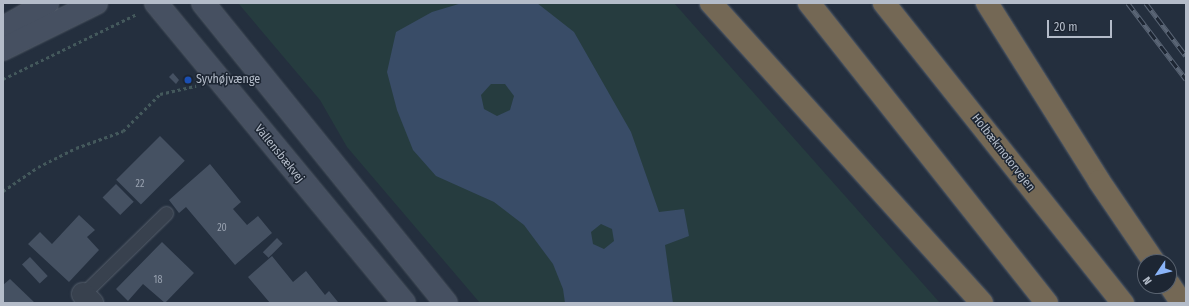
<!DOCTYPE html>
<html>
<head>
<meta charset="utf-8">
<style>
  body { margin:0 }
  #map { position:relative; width:1189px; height:306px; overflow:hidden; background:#242f3e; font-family:"Fira Sans Condensed",sans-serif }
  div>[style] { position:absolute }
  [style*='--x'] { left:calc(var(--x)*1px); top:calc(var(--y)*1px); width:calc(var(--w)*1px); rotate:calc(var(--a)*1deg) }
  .green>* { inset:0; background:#263c3f }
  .water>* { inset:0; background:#394c67 }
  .building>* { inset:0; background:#455162; transform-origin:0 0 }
  .path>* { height:2.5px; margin-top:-1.25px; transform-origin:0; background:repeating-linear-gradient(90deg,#44595c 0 3px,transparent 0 6px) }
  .roads { filter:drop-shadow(0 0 1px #565f6c) drop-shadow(0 0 1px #565f6c) }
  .lane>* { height:13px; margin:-6.5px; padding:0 6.5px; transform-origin:6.5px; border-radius:6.5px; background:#38414e }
  .street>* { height:22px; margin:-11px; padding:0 11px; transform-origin:11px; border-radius:11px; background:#38414e }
  .secondary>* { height:22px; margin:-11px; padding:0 11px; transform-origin:11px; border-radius:11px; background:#465061 }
  .highway>* { height:22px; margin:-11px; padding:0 11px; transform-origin:11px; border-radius:11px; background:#746855 }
  .rail>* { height:4.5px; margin-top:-2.25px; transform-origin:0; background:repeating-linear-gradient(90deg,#1d2633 0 9px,#5a6575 0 18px); box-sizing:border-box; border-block:1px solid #5a6575 }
  .dots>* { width:11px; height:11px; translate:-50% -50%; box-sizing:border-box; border:2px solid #1d2633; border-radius:50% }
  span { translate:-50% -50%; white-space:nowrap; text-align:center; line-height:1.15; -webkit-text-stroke:3px #1d2633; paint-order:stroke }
  .number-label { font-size:10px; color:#98a1af }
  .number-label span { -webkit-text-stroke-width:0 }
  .poi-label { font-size:12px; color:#b4bcc9 }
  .left { translate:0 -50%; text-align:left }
  .street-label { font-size:12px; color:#b4bcc9 }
  .frame { position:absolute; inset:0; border:4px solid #b4bcc9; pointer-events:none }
  .north { position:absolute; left:1137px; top:254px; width:40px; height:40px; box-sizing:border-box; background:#1d2633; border:1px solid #59626f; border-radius:50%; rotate:235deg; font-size:11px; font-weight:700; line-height:16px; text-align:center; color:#b4bcc9 }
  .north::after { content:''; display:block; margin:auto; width:14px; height:18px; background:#8ab4f8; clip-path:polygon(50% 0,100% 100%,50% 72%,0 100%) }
  .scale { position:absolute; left:1047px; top:20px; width:65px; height:18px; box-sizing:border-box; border:2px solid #b4bcc9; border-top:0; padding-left:5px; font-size:12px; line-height:14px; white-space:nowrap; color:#b4bcc9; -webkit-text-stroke:3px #1d2633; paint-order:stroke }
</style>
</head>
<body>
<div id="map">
  <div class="green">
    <i style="clip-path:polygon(238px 3px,674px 3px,940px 303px,480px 303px,347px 147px,320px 100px)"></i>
  </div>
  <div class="water">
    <i style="clip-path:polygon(evenodd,462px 3px,537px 3px,574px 32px,631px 132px,659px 212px,684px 209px,689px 236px,665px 245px,673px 303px,565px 303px,563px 289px,553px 264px,524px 225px,494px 202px,436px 176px,413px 150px,397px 110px,387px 72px,396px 32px,432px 12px,462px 3px,491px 84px,505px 84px,514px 96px,510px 110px,497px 116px,484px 109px,481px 95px,491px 84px,462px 3px,601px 224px,612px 229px,614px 241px,604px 249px,593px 244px,591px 232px,601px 224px)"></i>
  </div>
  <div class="building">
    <i style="clip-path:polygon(173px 73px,179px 80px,176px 84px,169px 77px)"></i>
    <i style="left:160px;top:136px;width:35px;height:62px;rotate:45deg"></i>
    <i style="clip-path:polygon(210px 164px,241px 202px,233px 209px,247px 225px,258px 216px,272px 233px,235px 265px,186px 207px,179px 213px,169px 200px)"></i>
    <i style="left:116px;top:184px;width:25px;height:19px;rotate:45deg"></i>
    <i style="clip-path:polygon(79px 215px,95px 230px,87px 237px,99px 250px,69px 282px,28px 244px,40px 232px,52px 244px)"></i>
    <i style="left:277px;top:238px;width:8px;height:20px;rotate:45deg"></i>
    <i style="clip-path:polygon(162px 242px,194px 273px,165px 303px,143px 284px,128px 301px,116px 289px)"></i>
    <i style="clip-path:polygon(272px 256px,293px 282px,306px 271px,325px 295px,329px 291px,338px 302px,270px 303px,248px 277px)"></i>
    <i style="left:30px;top:257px;width:26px;height:11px;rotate:47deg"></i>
    <i style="clip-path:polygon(10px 279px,35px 303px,3px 303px,3px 285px)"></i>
  </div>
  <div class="path">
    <i style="--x:3;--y:79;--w:149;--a:-25.9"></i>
    <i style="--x:3;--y:191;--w:42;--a:-34.4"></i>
    <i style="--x:38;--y:167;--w:42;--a:-26.6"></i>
    <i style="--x:76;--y:148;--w:50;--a:-19.9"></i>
    <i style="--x:123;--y:131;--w:52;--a:-45"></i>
    <i style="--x:160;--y:94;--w:37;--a:-13"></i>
  </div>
  <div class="roads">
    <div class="lane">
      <i style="--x:83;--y:294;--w:116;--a:-44.3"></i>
    </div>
    <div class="street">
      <i style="--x:83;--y:294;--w:13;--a:45"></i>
    </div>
    <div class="secondary">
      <i style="--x:156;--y:3;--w:389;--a:50.4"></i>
      <i style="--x:203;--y:3;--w:386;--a:51"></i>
      <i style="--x:3;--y:28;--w:51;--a:-29.6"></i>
      <i style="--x:3;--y:49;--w:104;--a:-26.3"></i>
    </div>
    <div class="highway">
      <i style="--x:711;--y:3;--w:404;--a:47.9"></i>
      <i style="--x:809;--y:3;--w:383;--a:51.6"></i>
      <i style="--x:884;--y:3;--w:384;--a:51.5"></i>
      <i style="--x:987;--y:3;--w:210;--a:57.8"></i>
      <i style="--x:1099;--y:181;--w:98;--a:55.8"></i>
      <i style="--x:1169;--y:284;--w:23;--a:56"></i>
    </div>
  </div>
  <div class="rail">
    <i style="--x:1128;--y:3;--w:96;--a:52.7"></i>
    <i style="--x:1146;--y:3;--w:66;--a:53"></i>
  </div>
  <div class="dots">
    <i style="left:188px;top:80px;background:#1a4fb4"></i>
  </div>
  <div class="number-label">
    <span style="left:140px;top:185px">22</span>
    <span style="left:222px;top:229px">20</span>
    <span style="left:158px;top:281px">18</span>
  </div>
  <div class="poi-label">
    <span class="left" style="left:196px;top:80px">Syvhøjvænge</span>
  </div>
  <div class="street-label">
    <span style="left:1003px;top:153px;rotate:52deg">Holbækmotorvejen</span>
    <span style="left:279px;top:154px;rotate:51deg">Vallensbækvej</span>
  </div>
  <div class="frame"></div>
  <div class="north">N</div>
  <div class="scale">20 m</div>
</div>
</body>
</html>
